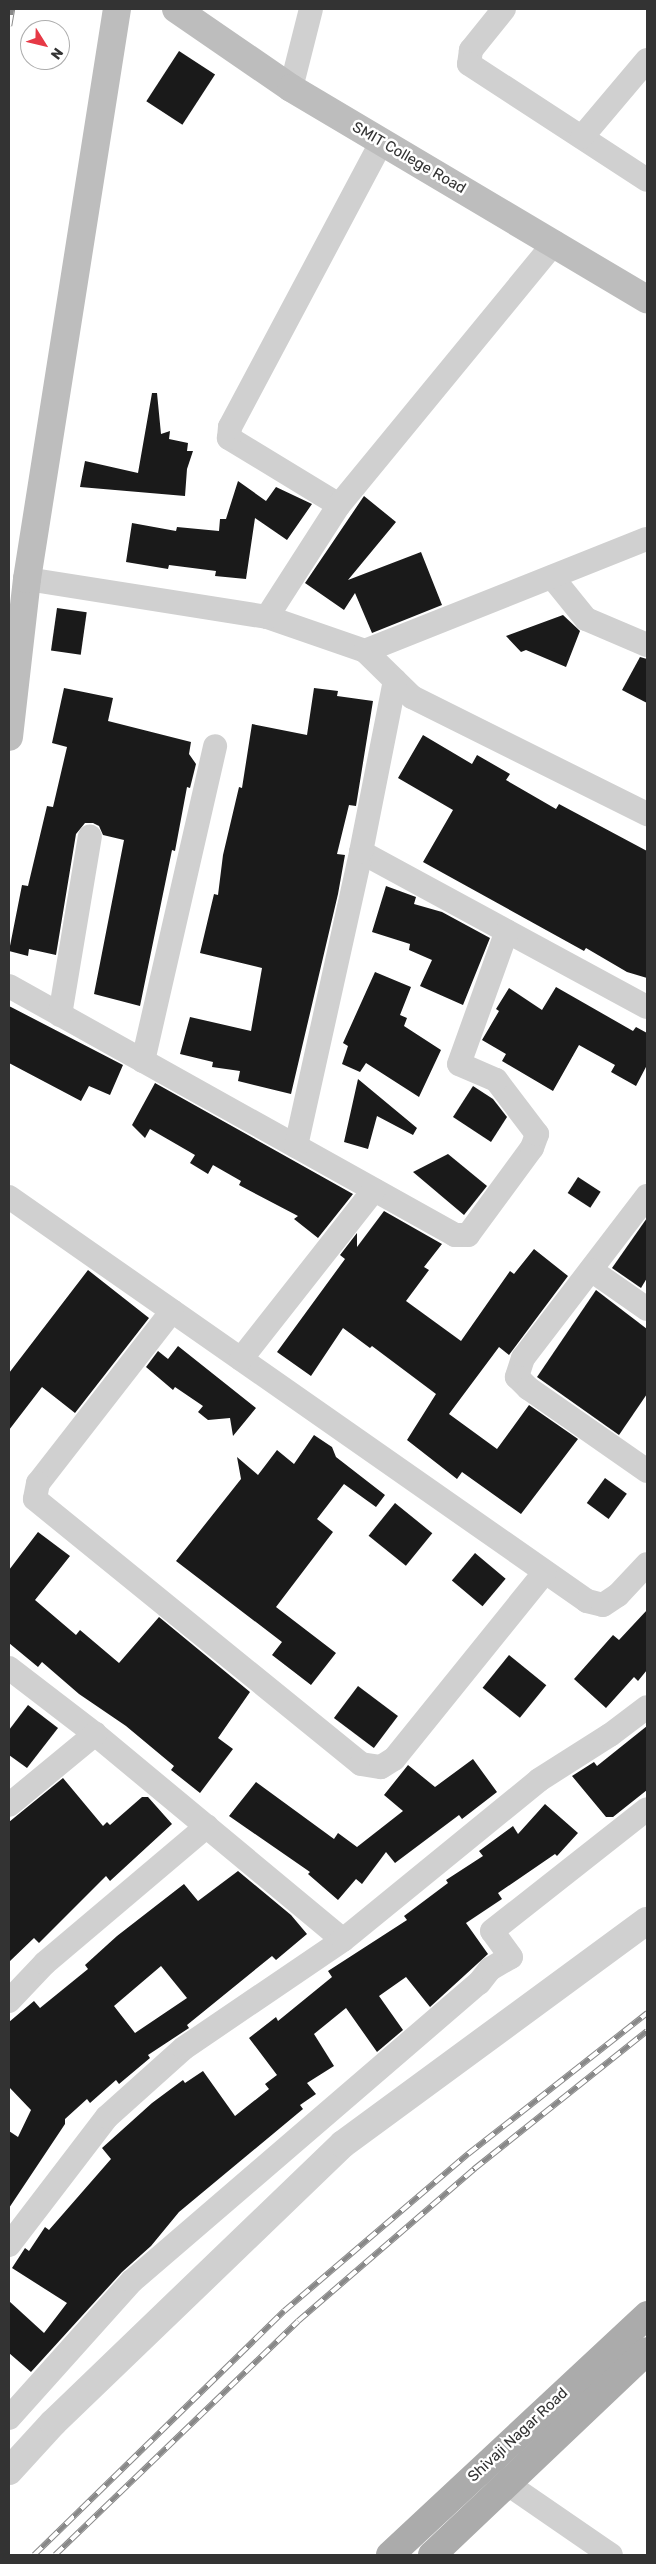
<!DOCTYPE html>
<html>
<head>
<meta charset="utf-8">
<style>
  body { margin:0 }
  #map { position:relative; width:656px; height:2564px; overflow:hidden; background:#fff; font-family:Rubik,sans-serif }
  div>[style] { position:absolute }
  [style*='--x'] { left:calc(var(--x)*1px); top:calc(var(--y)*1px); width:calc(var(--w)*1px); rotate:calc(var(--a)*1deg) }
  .building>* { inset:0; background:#1a1a1a; transform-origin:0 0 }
  .minor>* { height:24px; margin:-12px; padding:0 12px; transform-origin:12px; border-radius:12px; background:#d0d0d0 }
  .tertiary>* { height:28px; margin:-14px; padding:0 14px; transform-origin:14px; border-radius:14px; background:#d0d0d0 }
  .secondary>* { height:28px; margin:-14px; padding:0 14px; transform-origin:14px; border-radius:14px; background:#bdbdbd }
  .primary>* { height:28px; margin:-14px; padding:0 14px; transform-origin:14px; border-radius:14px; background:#ababab }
  .rail>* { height:5.5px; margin-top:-2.75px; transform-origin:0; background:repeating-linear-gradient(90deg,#fff 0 11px,#888 0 22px); box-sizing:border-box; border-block:1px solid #888 }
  span { translate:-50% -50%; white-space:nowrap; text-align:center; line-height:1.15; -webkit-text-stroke:5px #fff; paint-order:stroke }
  .street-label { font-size:15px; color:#333 }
  .frame { position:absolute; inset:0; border:10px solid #333; pointer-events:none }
  .north { position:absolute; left:20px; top:20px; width:50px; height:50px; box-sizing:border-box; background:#fff; border:1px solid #adadad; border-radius:50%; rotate:126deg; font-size:14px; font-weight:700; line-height:20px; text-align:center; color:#333 }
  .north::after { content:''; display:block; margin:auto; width:18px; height:22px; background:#e63946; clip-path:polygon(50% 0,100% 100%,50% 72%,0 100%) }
</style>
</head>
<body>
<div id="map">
  <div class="building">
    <i style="left:179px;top:51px;width:43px;height:60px;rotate:33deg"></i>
    <i style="clip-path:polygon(152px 393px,157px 393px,161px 434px,170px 431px,169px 439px,188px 443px,187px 451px,193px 451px,187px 469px,185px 496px,80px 487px,85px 461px,138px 473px)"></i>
    <i style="clip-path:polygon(238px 481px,266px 501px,276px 487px,312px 504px,287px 540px,255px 518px,246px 579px,215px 576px,216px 571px,169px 565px,168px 569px,126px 562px,132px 523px,176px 531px,177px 527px,219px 531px,220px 519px,226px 519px)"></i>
    <i style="clip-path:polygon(364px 496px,396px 522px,348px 580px,421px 552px,442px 605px,372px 633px,355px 593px,344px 610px,305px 583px)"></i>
    <i style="left:57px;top:608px;width:30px;height:43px;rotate:8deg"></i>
    <i style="clip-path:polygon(563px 615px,580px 631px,566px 667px,526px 650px,521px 652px,506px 636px)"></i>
    <i style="clip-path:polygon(640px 657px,647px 659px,647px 703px,622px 690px)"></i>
    <i style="clip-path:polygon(64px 688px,113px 698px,108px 721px,191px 742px,189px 754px,196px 764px,190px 788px,187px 787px,175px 851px,172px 850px,140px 1006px,94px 994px,124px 840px,103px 835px,99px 826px,93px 823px,85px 823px,76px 834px,56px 955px,29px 949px,28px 956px,9px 951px,22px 885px,28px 886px,47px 806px,53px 807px,67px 747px,52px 743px)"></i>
    <i style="clip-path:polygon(314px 688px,338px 691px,337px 696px,373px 701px,356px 806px,349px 805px,337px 854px,345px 855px,338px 894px,291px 1094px,238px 1081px,240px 1071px,212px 1067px,213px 1062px,180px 1054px,190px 1017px,251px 1031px,262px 968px,200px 953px,214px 894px,218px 895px,223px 855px,239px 787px,242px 788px,252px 724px,307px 735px)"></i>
    <i style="clip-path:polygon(423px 735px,472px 764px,477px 755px,510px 774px,506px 780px,556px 809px,559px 804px,647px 851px,647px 978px,627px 972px,586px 948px,584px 951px,423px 862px,453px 810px,398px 778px)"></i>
    <i style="clip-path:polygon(386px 886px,416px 897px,414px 904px,442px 912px,490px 938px,463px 1005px,420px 986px,432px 960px,409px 950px,410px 944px,372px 932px)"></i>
    <i style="clip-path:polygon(375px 972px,411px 987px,400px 1015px,407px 1018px,404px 1026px,441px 1050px,419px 1097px,366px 1063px,360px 1072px,342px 1064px,348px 1046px,343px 1043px)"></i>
    <i style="clip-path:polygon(556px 987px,633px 1031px,636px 1027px,647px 1033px,647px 1065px,636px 1086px,611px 1072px,615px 1065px,579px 1045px,553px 1091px,502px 1061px,506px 1054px,482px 1040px,499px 1011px,496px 1009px,509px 988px,542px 1010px)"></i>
    <i style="clip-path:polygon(9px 1006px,123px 1065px,110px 1095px,89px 1086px,81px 1101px,9px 1063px)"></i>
    <i style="clip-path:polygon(358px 1079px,417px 1128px,413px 1135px,377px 1116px,368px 1149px,344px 1142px)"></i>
    <i style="clip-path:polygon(155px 1083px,353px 1194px,318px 1238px,294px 1219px,298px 1216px,239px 1185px,241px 1181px,213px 1165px,208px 1174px,190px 1163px,195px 1155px,150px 1129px,145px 1138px,132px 1125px)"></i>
    <i style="clip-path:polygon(473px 1086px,493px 1099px,507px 1117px,491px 1142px,453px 1117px)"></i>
    <i style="clip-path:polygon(448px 1154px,487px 1186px,464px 1215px,413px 1172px)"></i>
    <i style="left:578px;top:1177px;width:27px;height:19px;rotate:33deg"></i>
    <i style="clip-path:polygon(384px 1211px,442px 1244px,424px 1267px,429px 1270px,406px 1301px,461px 1341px,510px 1271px,514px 1274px,534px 1249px,568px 1276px,509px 1355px,499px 1347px,449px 1414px,497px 1449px,529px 1405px,578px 1439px,521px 1514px,462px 1472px,457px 1479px,407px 1440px,436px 1394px,372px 1346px,370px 1348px,343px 1328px,311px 1376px,277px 1352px,345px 1259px,340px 1255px,357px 1233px,357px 1247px)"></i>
    <i style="clip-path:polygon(647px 1218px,647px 1278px,641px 1288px,612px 1268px)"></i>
    <i style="clip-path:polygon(88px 1270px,149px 1318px,75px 1413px,42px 1387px,9px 1430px,9px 1373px)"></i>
    <i style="clip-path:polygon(596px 1290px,647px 1329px,647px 1394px,619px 1435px,537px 1377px)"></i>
    <i style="clip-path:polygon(178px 1346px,256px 1408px,233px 1436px,230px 1418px,208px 1420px,198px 1412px,203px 1406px,175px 1387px,173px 1390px,146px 1367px,158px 1351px,168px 1359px)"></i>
    <i style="clip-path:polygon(314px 1435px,332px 1447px,336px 1457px,385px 1495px,376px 1507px,344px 1484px,317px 1519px,333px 1532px,276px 1607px,336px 1653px,311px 1685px,272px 1655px,282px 1642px,176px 1561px,241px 1479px,237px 1457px,258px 1475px,277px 1450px,294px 1464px)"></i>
    <i style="left:605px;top:1478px;width:27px;height:31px;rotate:36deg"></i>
    <i style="left:395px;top:1503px;width:48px;height:42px;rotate:39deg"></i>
    <i style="clip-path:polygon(38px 1532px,70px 1556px,35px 1600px,76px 1635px,80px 1630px,119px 1663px,159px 1617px,250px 1692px,218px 1738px,233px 1749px,200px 1793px,171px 1770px,174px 1766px,126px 1726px,79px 1694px,42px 1662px,38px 1667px,9px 1643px,9px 1570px)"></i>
    <i style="left:475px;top:1553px;width:40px;height:36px;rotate:40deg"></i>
    <i style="clip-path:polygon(647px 1610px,647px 1670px,638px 1681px,634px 1677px,606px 1708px,574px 1679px,613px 1635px,619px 1640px)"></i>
    <i style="left:509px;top:1655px;width:48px;height:42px;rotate:39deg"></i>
    <i style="left:358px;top:1686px;width:50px;height:40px;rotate:37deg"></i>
    <i style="clip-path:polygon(28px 1705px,58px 1728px,27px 1768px,9px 1755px,9px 1730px)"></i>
    <i style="clip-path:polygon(647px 1726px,647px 1790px,613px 1817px,606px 1817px,572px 1776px,594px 1762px,597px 1766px)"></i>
    <i style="clip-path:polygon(473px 1759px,497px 1792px,462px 1819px,459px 1815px,395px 1863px,386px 1852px,362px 1884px,356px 1879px,338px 1900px,308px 1874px,310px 1872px,229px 1816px,256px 1782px,334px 1839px,338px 1833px,357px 1847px,403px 1811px,384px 1795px,408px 1765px,435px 1787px)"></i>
    <i style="clip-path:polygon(63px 1778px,103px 1826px,107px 1822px,110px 1825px,142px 1797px,148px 1797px,172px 1824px,110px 1881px,106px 1876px,39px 1943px,34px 1938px,9px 1962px,9px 1822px)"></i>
    <i style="clip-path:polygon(545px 1804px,578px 1833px,557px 1856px,555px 1854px,498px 1893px,502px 1899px,466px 1923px,488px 1954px,430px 2007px,406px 1977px,379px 1996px,403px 2030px,377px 2052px,346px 2008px,314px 2034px,334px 2066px,307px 2083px,316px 2094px,300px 2105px,303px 2109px,179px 2212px,151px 2246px,122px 2272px,31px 2372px,9px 2353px,9px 2301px,44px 2333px,67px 2303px,12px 2268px,25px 2248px,29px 2251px,45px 2227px,49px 2230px,111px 2159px,102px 2148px,152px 2103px,183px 2080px,185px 2083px,203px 2071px,235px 2116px,269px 2089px,265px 2084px,277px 2075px,249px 2038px,276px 2017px,278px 2021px,332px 1977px,328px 1971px,407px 1920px,404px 1916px,448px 1883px,446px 1880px,483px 1856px,479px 1851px,513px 1826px,518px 1834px)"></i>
    <i style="clip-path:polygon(evenodd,238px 1871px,291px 1915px,307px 1934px,276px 1960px,272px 1956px,187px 2025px,189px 2028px,148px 2055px,150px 2058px,119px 2084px,116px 2080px,90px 2103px,87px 2099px,65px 2119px,65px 2124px,9px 2208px,9px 2131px,18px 2137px,31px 2110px,9px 2087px,9px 2022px,34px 2001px,40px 2008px,88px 1969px,85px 1965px,117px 1936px,184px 1884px,198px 1901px,238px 1871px,161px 1966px,187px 1998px,135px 2033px,114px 2006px,161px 1966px)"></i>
  </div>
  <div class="minor">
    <i style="--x:504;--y:9;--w:53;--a:128.8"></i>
    <i style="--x:471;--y:50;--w:14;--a:98"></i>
    <i style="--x:469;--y:64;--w:212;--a:33.1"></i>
    <i style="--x:291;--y:88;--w:81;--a:-75.8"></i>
    <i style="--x:582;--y:137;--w:101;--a:-49.8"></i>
    <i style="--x:339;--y:505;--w:129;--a:-148.7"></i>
    <i style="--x:229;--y:438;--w:11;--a:-85"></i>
    <i style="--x:230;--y:427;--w:322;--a:-62"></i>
    <i style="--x:552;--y:577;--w:54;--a:51"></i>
    <i style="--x:586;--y:619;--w:66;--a:23.1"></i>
    <i style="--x:27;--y:579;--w:243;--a:9"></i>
    <i style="--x:267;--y:617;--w:104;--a:19.1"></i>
    <i style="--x:365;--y:651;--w:303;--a:-21.7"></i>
    <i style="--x:267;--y:617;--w:133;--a:-57.3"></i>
    <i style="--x:339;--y:505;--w:340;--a:-50.6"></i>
    <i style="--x:365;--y:651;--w:66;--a:44.4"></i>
    <i style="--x:412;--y:697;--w:263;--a:26.5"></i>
    <i style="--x:361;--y:852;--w:325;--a:28.5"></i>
    <i style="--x:9;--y:986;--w:511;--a:29.17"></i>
    <i style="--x:455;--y:1235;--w:13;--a:0"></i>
    <i style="--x:468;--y:1235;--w:108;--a:-53.7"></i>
    <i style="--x:532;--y:1148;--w:15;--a:-70"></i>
    <i style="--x:537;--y:1134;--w:68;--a:-127.2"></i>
    <i style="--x:496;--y:1080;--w:40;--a:-156.6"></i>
    <i style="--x:459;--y:1064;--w:141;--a:-70.2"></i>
    <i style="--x:60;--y:1015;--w:181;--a:-80.5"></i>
    <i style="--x:143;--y:1061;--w:323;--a:-77.1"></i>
    <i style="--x:296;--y:1146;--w:301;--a:-77.5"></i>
    <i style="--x:361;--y:852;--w:175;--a:-78.8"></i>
    <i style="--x:647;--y:1196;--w:204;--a:127.4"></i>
    <i style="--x:523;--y:1358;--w:20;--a:108"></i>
    <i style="--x:517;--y:1377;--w:16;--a:45"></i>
    <i style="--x:528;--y:1388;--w:145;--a:34.9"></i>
    <i style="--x:9;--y:1197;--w:705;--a:34.95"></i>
    <i style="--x:587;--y:1601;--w:16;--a:14"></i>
    <i style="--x:603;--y:1605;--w:18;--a:-34"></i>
    <i style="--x:618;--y:1595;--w:42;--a:-46.9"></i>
    <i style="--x:591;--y:1270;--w:68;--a:34.9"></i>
    <i style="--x:172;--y:1311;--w:218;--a:127.9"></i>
    <i style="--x:38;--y:1483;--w:16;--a:101"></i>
    <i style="--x:35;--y:1499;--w:420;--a:39.1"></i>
    <i style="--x:361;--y:1764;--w:20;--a:9"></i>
    <i style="--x:381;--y:1767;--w:15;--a:-32"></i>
    <i style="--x:394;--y:1759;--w:240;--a:-51.1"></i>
    <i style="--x:241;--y:1359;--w:215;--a:-51.8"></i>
    <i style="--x:9;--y:1668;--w:108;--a:37.5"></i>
    <i style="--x:95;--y:1734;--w:322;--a:39.7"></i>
    <i style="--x:9;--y:1805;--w:112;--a:-39.5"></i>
    <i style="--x:9;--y:2001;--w:52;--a:-46.5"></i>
    <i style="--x:45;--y:1963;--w:212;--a:-40.2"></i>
    <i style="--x:9;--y:2245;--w:161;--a:-52.6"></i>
    <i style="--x:107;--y:2117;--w:103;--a:-41.9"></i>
    <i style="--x:184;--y:2048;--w:192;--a:-34.2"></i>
    <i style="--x:343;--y:1940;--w:253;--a:-39.2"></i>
    <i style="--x:539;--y:1780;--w:84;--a:-32.4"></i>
    <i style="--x:610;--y:1735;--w:46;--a:-37.1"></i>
    <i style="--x:9;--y:2418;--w:184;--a:-48.1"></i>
    <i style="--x:132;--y:2281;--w:457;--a:-40.7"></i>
    <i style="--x:479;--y:1983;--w:18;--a:-52"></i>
    <i style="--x:490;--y:1969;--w:24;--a:-30"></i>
    <i style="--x:511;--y:1957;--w:32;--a:-126"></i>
    <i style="--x:492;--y:1931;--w:197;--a:-38.2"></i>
    <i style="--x:493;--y:2474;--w:143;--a:34.5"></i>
  </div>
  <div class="tertiary">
    <i style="--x:9;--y:2471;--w:65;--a:-47.5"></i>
    <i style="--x:53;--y:2423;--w:402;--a:-43.9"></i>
    <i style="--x:343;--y:2144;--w:377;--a:-36.3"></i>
  </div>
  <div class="secondary">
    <i style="--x:176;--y:9;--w:140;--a:34.5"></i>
    <i style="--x:291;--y:88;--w:414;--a:30.7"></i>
    <i style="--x:9;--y:737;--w:159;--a:-83.5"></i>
    <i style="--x:27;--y:579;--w:577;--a:-81.03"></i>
  </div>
  <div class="primary">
    <i style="--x:390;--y:2555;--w:352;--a:-43"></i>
    <i style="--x:432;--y:2555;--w:296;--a:-43.5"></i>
  </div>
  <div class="rail">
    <i style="--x:9;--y:26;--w:17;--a:-80"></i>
    <i style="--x:34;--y:2555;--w:349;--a:-44.3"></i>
    <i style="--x:284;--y:2311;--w:242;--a:-40.5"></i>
    <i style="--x:468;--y:2154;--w:228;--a:-38.2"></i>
    <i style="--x:55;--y:2555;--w:337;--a:-43.9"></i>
    <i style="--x:298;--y:2321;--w:233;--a:-40.8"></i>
    <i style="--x:474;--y:2169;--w:221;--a:-38.6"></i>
  </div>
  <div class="street-label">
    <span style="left:409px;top:158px;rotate:30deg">SMIT College Road</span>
    <span style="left:518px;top:2435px;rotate:-43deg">Shivaji Nagar Road</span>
  </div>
  <div class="frame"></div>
  <div class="north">N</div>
</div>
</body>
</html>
